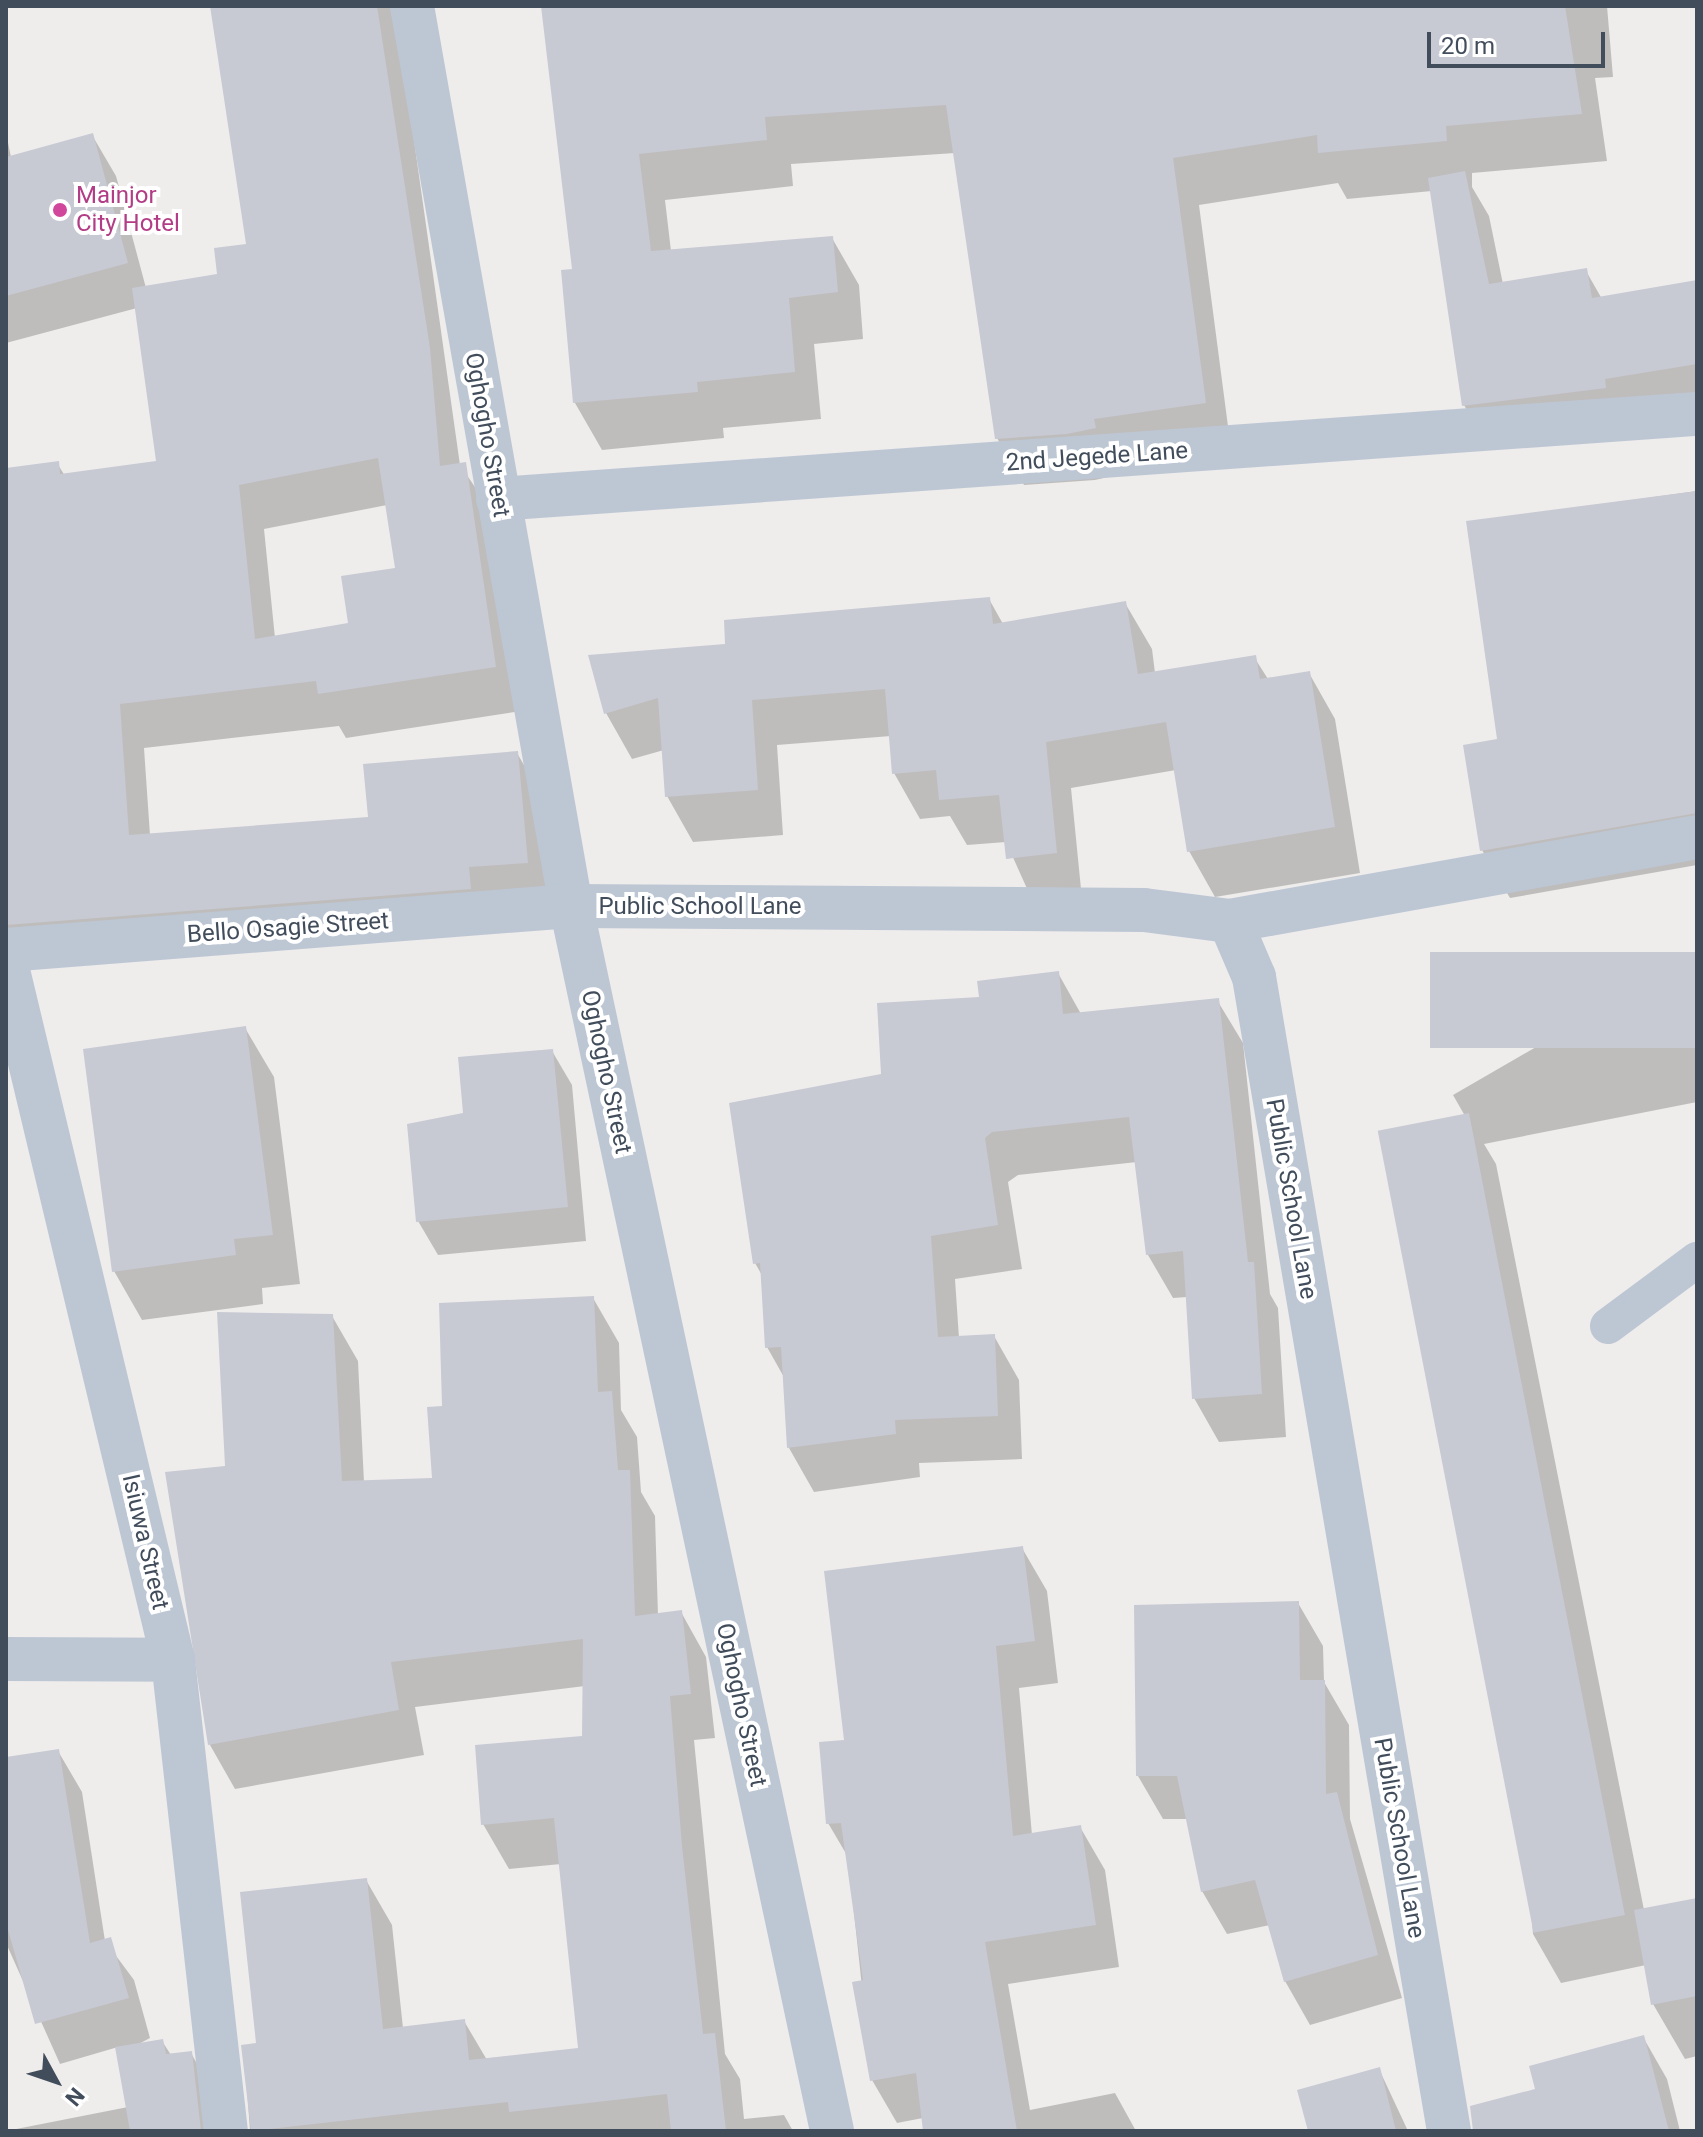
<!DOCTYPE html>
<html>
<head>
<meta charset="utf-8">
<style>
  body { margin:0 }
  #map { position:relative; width:1703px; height:2137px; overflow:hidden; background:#efecec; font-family:Roboto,sans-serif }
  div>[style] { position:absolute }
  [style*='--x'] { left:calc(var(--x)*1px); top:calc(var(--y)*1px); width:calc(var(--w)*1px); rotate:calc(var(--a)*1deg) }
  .shadow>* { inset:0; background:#0003 }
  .building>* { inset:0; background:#c7cad3; transform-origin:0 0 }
  .service>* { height:36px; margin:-18px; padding:0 18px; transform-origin:18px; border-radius:18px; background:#bdc7d4 }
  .minor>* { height:44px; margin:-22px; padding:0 22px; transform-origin:22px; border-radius:22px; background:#bdc7d4 }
  .dots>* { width:22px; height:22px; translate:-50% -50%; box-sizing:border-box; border:4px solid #fff; border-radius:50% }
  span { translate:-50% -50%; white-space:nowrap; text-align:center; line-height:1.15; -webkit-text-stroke:8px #fff; paint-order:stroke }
  .hotel-label { font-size:24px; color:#b23c85 }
  .left { translate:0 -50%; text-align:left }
  .street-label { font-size:24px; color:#424d5c }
  .frame { position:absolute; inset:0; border:8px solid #424d5c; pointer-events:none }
  .north { position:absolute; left:16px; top:2041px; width:80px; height:80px; -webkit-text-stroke:6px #fff; paint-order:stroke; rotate:130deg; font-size:22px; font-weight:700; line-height:32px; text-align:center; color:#424d5c }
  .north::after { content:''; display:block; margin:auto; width:28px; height:36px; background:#424d5c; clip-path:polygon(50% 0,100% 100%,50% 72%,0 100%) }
  .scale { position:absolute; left:1427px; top:32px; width:178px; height:36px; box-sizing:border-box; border:4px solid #424d5c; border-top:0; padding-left:10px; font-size:24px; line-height:28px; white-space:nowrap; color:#424d5c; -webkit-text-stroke:6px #fff; paint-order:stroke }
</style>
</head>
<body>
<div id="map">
  <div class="shadow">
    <i style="clip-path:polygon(evenodd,213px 6px,395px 6px,460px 465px,490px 509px,521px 711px,346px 738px,339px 726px,144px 748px,150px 835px,370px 818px,517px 753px,543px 798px,552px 907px,31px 969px,6px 926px,6px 470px,57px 463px,65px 476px,159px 463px,137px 308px,6px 343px,6px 133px,11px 157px,92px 135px,116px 176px,146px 288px,220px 276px,249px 245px,213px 6px,387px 505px,397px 570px,350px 625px,275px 638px,264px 529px,387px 505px)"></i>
    <i style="clip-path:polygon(543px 6px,1607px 6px,1613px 77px,1595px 78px,1607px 161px,1472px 173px,1472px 187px,1489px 216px,1503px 284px,1586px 271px,1602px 299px,1697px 282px,1697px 411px,1489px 448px,1464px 405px,1432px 191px,1347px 199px,1338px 183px,1199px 205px,1231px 449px,1095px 480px,1024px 485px,997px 438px,955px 153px,791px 164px,793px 186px,665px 200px,671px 251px,832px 238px,859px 285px,863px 339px,814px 344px,821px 419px,723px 428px,724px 438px,602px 450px,575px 403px,575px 271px)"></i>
    <i style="clip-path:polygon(1697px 491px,1697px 865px,1510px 898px,1482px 850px,1500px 740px,1468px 523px)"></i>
    <i style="clip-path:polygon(989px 599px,1003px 624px,1125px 603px,1152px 649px,1155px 673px,1254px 657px,1268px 679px,1309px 673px,1335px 719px,1360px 873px,1215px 897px,1189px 851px,1176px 770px,1071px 788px,1082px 899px,1034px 904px,1006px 842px,967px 845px,950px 816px,920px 819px,894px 773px,891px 736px,777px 745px,783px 835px,693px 842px,667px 796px,664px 750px,632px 759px,606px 713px,728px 646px)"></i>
    <i style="clip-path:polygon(1697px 954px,1697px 1102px,1484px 1144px,1496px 1164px,1644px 1910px,1697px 1900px,1697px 2056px,1685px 2059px,1653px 2004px,1646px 1965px,1561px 1983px,1533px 1934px,1465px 1116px,1453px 1095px)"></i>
    <i style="clip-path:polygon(1058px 973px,1081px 1014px,1217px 1000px,1243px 1043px,1270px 1294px,1278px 1308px,1286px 1437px,1219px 1442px,1194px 1398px,1187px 1297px,1173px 1298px,1148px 1255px,1137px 1162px,1018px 1175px,1008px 1182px,1022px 1269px,955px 1279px,959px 1338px,994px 1336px,1019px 1380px,1022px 1459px,919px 1463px,920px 1477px,814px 1492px,789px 1448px,785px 1379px,767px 1347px,763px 1277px,755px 1263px,873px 1081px,981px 999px)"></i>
    <i style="clip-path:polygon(245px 1028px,274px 1077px,300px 1284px,262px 1288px,263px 1304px,142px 1320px,114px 1271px)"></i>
    <i style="clip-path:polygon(552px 1051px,572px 1085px,586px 1241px,438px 1255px,418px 1221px,465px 1114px)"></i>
    <i style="clip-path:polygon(593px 1298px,619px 1343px,621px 1410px,637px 1437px,641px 1492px,655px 1516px,658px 1615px,681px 1612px,706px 1657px,715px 1738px,694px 1740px,725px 2054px,740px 2079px,744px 2119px,784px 2115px,793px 2131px,250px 2131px,244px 2047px,258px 2045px,366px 1880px,392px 1925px,403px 2028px,464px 2021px,487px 2060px,580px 2050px,561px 1864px,509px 1869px,483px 1824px,584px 1738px,585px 1686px,415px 1707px,424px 1755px,235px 1789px,210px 1745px,227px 1468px,332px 1316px,358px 1361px,364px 1482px,434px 1480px,444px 1407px)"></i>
    <i style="clip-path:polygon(1022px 1548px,1047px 1591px,1058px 1683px,1019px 1688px,1032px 1835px,1080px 1827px,1105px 1870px,1119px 1967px,1008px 1984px,1030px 2110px,1115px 2093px,1136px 2131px,925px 2131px,923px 2118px,897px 2123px,872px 2080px,848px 1857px,828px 1823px,846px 1742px)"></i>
    <i style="clip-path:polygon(1298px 1603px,1323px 1646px,1324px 1682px,1349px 1725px,1350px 1819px,1402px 1998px,1310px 2025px,1285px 1981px,1270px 1925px,1227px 1934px,1202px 1891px,1188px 1819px,1163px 1819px,1138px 1776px)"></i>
    <i style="clip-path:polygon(58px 1751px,82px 1792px,105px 1941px,134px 1980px,150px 2038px,135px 2046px,162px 2041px,171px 2055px,191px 2053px,216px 2098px,220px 2131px,6px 2131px,128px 2107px,118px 2047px,60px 2064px,6px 1943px,6px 1759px)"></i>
    <i style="clip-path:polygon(1643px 2037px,1667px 2079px,1680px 2131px,1511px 2131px,1537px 2090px)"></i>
    <i style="clip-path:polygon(1379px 2069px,1408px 2131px,1310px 2131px)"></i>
  </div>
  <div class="building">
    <i style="clip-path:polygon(evenodd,210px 6px,377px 6px,430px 348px,440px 466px,466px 462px,496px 667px,318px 694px,316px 681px,120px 704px,129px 835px,368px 817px,363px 764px,518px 751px,528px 863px,469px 867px,471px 889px,6px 925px,6px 468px,59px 461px,60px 474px,156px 461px,132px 288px,217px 274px,214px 248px,246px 244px,210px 6px,378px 458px,395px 568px,341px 576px,348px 623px,255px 639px,239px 485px,378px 458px)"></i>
    <i style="clip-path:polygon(541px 6px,1565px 6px,1582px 114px,1446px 126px,1447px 141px,1318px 153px,1317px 135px,1173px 158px,1206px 403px,1094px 419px,1096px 428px,1067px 434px,995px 439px,946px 105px,765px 117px,767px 140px,639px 154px,651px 251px,833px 236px,838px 292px,789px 298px,795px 372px,697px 382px,698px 392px,573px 403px,561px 270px,572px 269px)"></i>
    <i style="clip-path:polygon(93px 133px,128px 263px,6px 296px,6px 157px)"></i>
    <i style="clip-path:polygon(1465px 171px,1489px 284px,1587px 268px,1592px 298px,1697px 280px,1697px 364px,1605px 379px,1606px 388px,1462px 406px,1428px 178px)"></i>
    <i style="clip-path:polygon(1697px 491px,1697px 813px,1480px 851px,1463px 745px,1497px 739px,1466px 521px)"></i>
    <i style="clip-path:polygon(990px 597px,993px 624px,1126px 601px,1138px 674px,1256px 655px,1260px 679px,1310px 671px,1335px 827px,1187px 852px,1166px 722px,1046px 742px,1057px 853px,1006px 859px,999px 795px,939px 800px,936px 770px,892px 774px,885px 689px,752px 700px,758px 790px,665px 797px,658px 698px,604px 714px,588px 655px,725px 644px,724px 620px)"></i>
    <i style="left:1697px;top:952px;width:96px;height:267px;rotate:90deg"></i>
    <i style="clip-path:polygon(1059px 971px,1063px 1014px,1219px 998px,1248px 1262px,1254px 1262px,1262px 1394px,1192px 1399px,1183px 1251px,1146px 1255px,1129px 1117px,992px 1132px,985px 1138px,998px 1225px,931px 1236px,938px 1337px,995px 1334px,998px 1416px,895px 1420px,896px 1434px,787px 1448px,781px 1347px,765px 1348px,760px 1263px,753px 1264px,729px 1103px,881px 1074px,877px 1003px,979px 997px,977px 981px)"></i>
    <i style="clip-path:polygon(246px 1026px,273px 1235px,234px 1239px,236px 1255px,112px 1272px,83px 1049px)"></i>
    <i style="clip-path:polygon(553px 1049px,568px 1207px,416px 1222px,407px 1124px,463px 1113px,458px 1057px)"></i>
    <i style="left:1469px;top:1113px;width:817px;height:93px;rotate:79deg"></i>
    <i style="clip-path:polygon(594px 1296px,598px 1392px,612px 1391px,618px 1470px,630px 1470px,635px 1616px,682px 1610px,691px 1694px,670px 1696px,682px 1846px,703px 2034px,715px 2033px,726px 2131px,671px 2131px,667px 2094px,509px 2112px,508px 2102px,251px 2131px,241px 2045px,256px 2043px,240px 1892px,367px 1878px,383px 2029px,465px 2019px,469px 2060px,578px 2048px,554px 1818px,481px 1825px,475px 1745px,582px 1736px,583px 1639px,391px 1662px,399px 1710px,208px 1745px,165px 1472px,225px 1466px,217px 1312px,333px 1314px,342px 1481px,432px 1478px,427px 1407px,442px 1406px,439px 1303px)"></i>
    <i style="clip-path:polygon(1023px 1546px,1035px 1641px,996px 1646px,1013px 1836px,1081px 1825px,1096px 1925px,985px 1942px,1017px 2131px,923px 2131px,916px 2073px,870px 2081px,852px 1982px,863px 1980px,841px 1823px,826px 1824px,819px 1742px,844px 1740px,824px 1571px)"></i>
    <i style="clip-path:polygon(1299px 1601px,1300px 1680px,1325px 1680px,1326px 1794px,1337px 1792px,1378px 1955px,1284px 1982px,1255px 1880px,1201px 1892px,1177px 1776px,1136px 1776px,1134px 1605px)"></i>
    <i style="clip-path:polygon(59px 1749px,90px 1943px,111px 1937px,129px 1998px,35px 2024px,6px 1923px,6px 1757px)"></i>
    <i style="clip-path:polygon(1697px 1898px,1697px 1996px,1651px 2005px,1634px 1910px)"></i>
    <i style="clip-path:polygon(1644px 2035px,1669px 2131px,1473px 2131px,1470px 2106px,1535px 2089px,1529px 2066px)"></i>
    <i style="clip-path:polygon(163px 2039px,166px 2054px,192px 2051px,201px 2131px,130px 2131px,115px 2047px)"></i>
    <i style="clip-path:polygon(1380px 2067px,1396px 2131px,1308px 2131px,1297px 2090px)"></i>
  </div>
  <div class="service">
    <i style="--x:1608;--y:1326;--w:111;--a:-36.6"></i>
  </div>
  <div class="minor">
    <i style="--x:412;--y:6;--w:914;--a:79.98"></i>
    <i style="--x:571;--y:906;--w:1252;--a:77.97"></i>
    <i style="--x:498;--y:499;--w:1202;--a:-4.06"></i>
    <i style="--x:1230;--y:921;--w:474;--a:-10.2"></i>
    <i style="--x:6;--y:950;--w:567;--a:-4.45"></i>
    <i style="--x:571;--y:906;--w:573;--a:0.4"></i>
    <i style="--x:1144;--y:910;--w:87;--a:7.3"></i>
    <i style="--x:1230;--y:921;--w:61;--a:66.8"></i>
    <i style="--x:1254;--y:977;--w:1170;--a:80.41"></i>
    <i style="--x:6;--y:962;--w:718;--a:76.54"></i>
    <i style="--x:173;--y:1660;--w:474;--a:83.6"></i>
    <i style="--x:6;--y:1659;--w:167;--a:0.3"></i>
  </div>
  <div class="dots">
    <i style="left:60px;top:210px;background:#d1479c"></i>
  </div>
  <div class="hotel-label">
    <span class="left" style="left:76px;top:210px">Mainjor<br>City Hotel</span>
  </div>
  <div class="street-label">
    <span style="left:487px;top:435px;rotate:80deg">Oghogho Street</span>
    <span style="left:1097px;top:457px;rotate:-4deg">2nd Jegede Lane</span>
    <span style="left:700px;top:907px">Public School Lane</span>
    <span style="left:288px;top:928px;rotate:-4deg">Bello Osagie Street</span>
    <span style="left:606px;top:1072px;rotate:78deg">Oghogho Street</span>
    <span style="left:1291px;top:1199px;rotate:80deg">Public School Lane</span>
    <span style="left:145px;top:1542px;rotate:77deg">Isiuwa Street</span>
    <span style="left:741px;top:1705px;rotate:78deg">Oghogho Street</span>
    <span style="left:1399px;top:1838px;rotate:80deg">Public School Lane</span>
  </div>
  <div class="frame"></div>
  <div class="north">N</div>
  <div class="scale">20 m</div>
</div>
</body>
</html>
